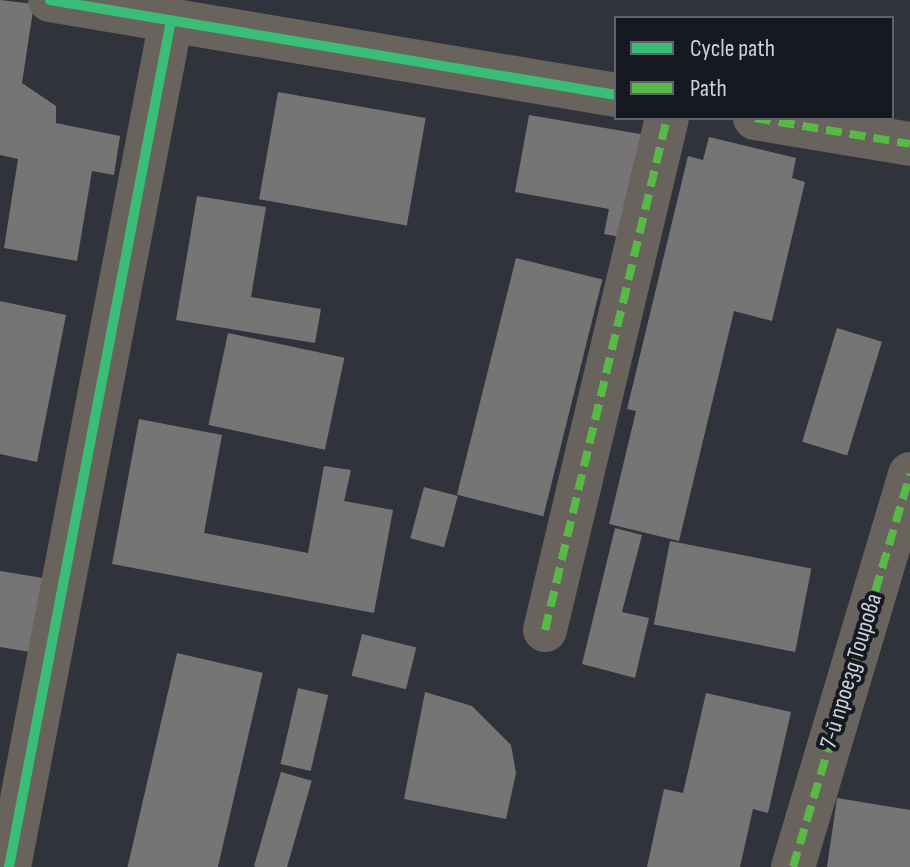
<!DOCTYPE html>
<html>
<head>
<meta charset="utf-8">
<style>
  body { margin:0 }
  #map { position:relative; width:910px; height:867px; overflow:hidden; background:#30333c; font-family:"Sofia Sans Condensed",sans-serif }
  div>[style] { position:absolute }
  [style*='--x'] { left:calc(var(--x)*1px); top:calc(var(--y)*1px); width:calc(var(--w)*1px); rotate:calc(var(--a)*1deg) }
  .building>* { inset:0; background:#767475; transform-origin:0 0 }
  .street>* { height:44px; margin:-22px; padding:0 22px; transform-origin:22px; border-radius:22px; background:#68635d }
  .quiet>* { height:8px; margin-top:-4px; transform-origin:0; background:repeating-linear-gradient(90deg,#58b947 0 16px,transparent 0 24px) }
  .cycleway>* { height:10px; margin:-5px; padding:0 5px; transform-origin:5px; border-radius:5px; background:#3abd76 }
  span { translate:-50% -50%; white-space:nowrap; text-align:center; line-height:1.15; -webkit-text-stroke:8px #161921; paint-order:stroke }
  .street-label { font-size:24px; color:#cdd1dc }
  .legend { position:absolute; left:614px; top:16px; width:280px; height:104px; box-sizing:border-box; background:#161921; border:2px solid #5f636c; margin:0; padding:10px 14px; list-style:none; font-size:24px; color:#cdd1dc }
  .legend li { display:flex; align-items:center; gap:16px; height:40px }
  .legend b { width:40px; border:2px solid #5f636c }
</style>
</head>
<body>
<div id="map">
  <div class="building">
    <i style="clip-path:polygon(0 0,34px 4px,22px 83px,56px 106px,56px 123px,120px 136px,114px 175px,92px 171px,77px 261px,4px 248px,18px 159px,0 155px)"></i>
    <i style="left:278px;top:92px;width:150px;height:109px;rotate:10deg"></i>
    <i style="clip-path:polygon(529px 115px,652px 136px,633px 239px,604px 234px,609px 209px,515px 192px)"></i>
    <i style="clip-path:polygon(709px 137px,796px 158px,792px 178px,805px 182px,772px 321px,734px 311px,679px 541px,609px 524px,636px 411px,627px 409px,688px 156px,703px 160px)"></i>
    <i style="clip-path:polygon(197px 196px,266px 207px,251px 297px,321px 309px,315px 343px,176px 320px)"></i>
    <i style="left:516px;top:258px;width:89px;height:244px;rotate:14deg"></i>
    <i style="clip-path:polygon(0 301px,66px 315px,37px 462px,0 454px)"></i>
    <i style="left:837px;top:328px;width:47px;height:119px;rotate:17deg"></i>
    <i style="left:228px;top:333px;width:119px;height:94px;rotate:12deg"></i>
    <i style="clip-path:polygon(139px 419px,222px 435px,204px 533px,308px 553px,324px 466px,351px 470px,344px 501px,393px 510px,374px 613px,112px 564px)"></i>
    <i style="left:424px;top:487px;width:35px;height:53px;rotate:15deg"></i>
    <i style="clip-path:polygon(615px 528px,642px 535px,622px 612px,649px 618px,635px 678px,582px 664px)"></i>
    <i style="left:670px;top:541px;width:144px;height:85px;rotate:11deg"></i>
    <i style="clip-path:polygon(0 571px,43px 578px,30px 652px,0 647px)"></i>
    <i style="left:362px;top:634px;width:56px;height:43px;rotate:14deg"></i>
    <i style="left:177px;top:653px;width:88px;height:220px;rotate:13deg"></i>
    <i style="left:298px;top:688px;width:31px;height:78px;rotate:13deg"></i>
    <i style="clip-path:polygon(425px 692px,472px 706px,511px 745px,516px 773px,506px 819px,404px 799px)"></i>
    <i style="clip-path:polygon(706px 693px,791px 712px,768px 813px,753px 809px,740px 867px,647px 867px,664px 789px,683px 793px)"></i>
    <i style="left:281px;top:772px;width:32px;height:98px;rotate:16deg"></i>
    <i style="clip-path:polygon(837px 798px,910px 810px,910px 867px,827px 867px)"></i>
  </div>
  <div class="street">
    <i style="--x:50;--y:0;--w:574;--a:9.53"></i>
    <i style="--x:755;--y:118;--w:157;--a:9.5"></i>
    <i style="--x:545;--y:630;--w:526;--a:-76.6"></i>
    <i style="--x:9;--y:867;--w:862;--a:-79.17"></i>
    <i style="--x:793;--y:867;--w:410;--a:-73.4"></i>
  </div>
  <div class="quiet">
    <i style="--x:755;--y:118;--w:157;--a:9.5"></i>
    <i style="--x:545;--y:630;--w:526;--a:-76.6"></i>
    <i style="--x:793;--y:867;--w:410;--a:-73.4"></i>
  </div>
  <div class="cycleway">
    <i style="--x:50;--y:0;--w:574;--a:9.53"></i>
    <i style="--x:9;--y:867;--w:862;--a:-79.17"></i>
  </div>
  <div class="street-label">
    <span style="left:851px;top:671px;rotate:-73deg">7-й проезд Тоирова</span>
  </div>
  <ul class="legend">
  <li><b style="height:10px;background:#3abd76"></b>Cycle path</li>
  <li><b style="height:10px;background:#58b947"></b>Path</li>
  </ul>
</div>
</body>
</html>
